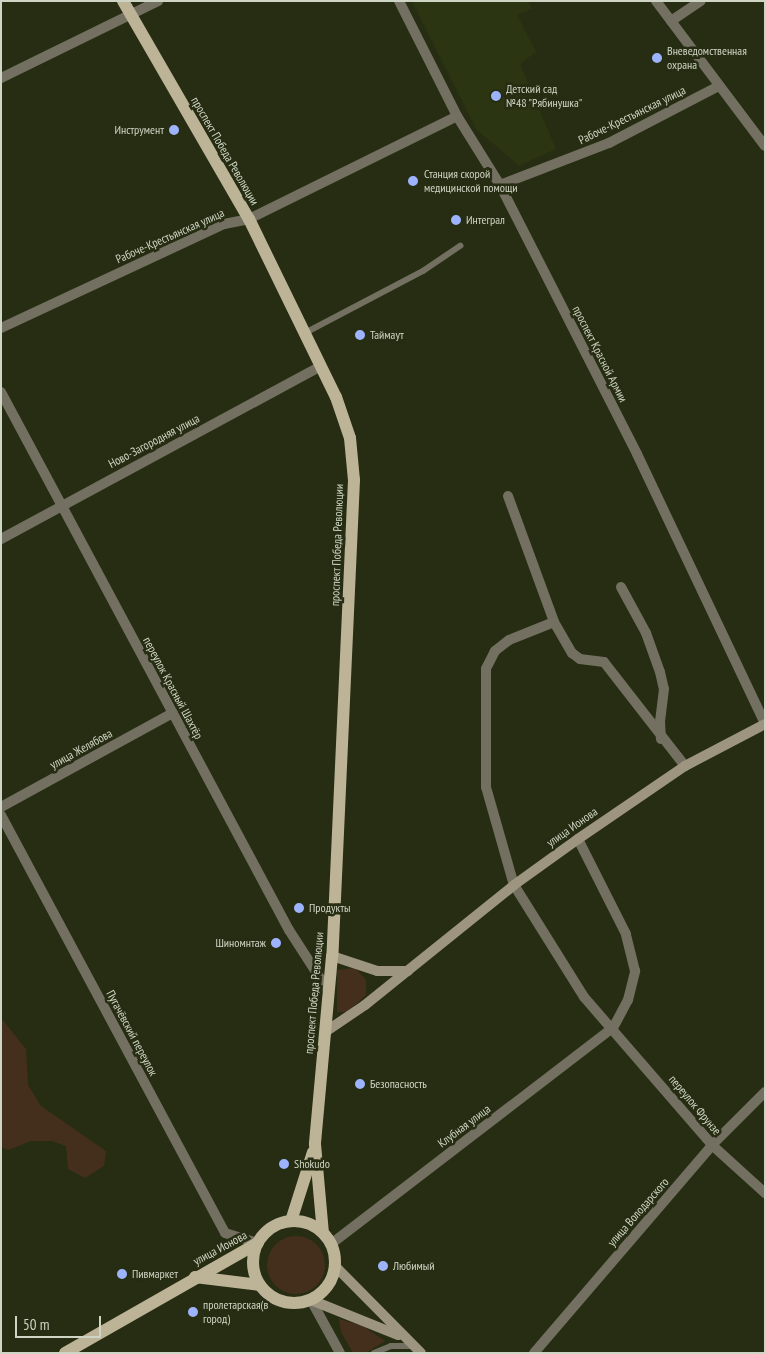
<!DOCTYPE html>
<html>
<head>
<meta charset="utf-8">
<style>
  body { margin:0 }
  #map { position:relative; width:766px; height:1354px; overflow:hidden; background:#262d12; font-family:"PT Sans Narrow",sans-serif }
  div>[style] { position:absolute }
  [style*='--x'] { left:calc(var(--x)*1px); top:calc(var(--y)*1px); width:calc(var(--w)*1px); rotate:calc(var(--a)*1deg) }
  .built>* { inset:0; background:#2c3512 }
  .green>* { inset:0; background:#442f1d }
  .round { border-radius:50% }
  .service>* { height:5.5px; margin:-2.75px; padding:0 2.75px; transform-origin:2.75px; border-radius:2.75px; background:#736f61 }
  .minor>* { height:10px; margin:-5px; padding:0 5px; transform-origin:5px; border-radius:5px; background:#736f61 }
  .secondary>* { height:10px; margin:-5px; padding:0 5px; transform-origin:5px; border-radius:5px; background:#9d9580 }
  .primary>* { height:12px; margin:-6px; padding:0 6px; transform-origin:6px; border-radius:6px; background:#bdb498 }
  .primary>.ring { margin:-6px; padding:0; box-sizing:content-box; background:none; border:12px solid #bdb498; border-radius:50% }
  .dots>* { width:14px; height:14px; translate:-50% -50%; box-sizing:border-box; border:2px solid #262d12; border-radius:50% }
  span { translate:-50% -50%; white-space:nowrap; text-align:center; line-height:1.15; -webkit-text-stroke:5px #262d12; paint-order:stroke }
  .poi-label { font-size:12px; color:#cfd5c4 }
  .left { translate:0 -50%; text-align:left }
  .right { translate:-100% -50%; text-align:right }
  .street-label { font-size:12px; color:#cfd5c4 }
  .frame { position:absolute; inset:0; border:2px solid #cfd5c4; pointer-events:none }
  .scale { position:absolute; left:15px; top:1316px; width:86px; height:22px; box-sizing:border-box; border:2px solid #cfd5c4; border-top:0; padding-left:6px; font-size:15px; line-height:18px; white-space:nowrap; color:#cfd5c4; -webkit-text-stroke:4px #262d12; paint-order:stroke }
</style>
</head>
<body>
<div id="map">
  <div class="built">
    <i style="clip-path:polygon(412px 1px,528px 1px,532px 9px,517px 15px,536px 52px,520px 64px,556px 149px,519px 166px,476px 129px)"></i>
  </div>
  <div class="green">
    <i style="clip-path:polygon(355px 968px,366px 980px,366px 995px,347px 1012px,337px 1012px,337px 970px)"></i>
    <i style="clip-path:polygon(1px 1018px,26px 1049px,28px 1085px,41px 1106px,106px 1151px,104px 1166px,85px 1178px,68px 1169px,66px 1146px,52px 1141px,31px 1141px,8px 1150px,1px 1147px)"></i>
    <i class="round" style="left:267px;top:1236px;width:58px;height:58px"></i>
    <i style="clip-path:polygon(339px 1319px,363px 1326px,385px 1341px,366px 1353px,353px 1353px,341px 1332px)"></i>
  </div>
  <div class="service">
    <i style="--x:305;--y:333;--w:133;--a:-27.7"></i>
    <i style="--x:423;--y:271;--w:45;--a:-34"></i>
    <i style="--x:374;--y:1353;--w:18;--a:-22"></i>
    <i style="--x:391;--y:1346;--w:21;--a:0"></i>
  </div>
  <div class="minor">
    <i style="--x:399;--y:1;--w:129;--a:63.2"></i>
    <i style="--x:457;--y:116;--w:81;--a:58.1"></i>
    <i style="--x:500;--y:185;--w:302;--a:63"></i>
    <i style="--x:637;--y:454;--w:299;--a:64.6"></i>
    <i style="--x:656;--y:1;--w:181;--a:53.1"></i>
    <i style="--x:671;--y:21;--w:36;--a:-34"></i>
    <i style="--x:1;--y:78;--w:175;--a:-26.1"></i>
    <i style="--x:500;--y:185;--w:117;--a:-21.1"></i>
    <i style="--x:609;--y:143;--w:124;--a:-27.4"></i>
    <i style="--x:1;--y:328;--w:246;--a:-25"></i>
    <i style="--x:224;--y:224;--w:25;--a:-11"></i>
    <i style="--x:249;--y:219;--w:232;--a:-26.3"></i>
    <i style="--x:1;--y:392;--w:610;--a:61.84"></i>
    <i style="--x:289;--y:930;--w:74;--a:57.2"></i>
    <i style="--x:508;--y:496;--w:134;--a:69.9"></i>
    <i style="--x:554;--y:622;--w:36;--a:60"></i>
    <i style="--x:572;--y:653;--w:10;--a:37"></i>
    <i style="--x:580;--y:659;--w:24;--a:7"></i>
    <i style="--x:604;--y:662;--w:132;--a:52.1"></i>
    <i style="--x:1;--y:539;--w:362;--a:-28.4"></i>
    <i style="--x:621;--y:587;--w:52;--a:61.5"></i>
    <i style="--x:646;--y:633;--w:41;--a:70.3"></i>
    <i style="--x:660;--y:672;--w:17;--a:77"></i>
    <i style="--x:664;--y:689;--w:32;--a:97"></i>
    <i style="--x:660;--y:721;--w:18;--a:87"></i>
    <i style="--x:554;--y:622;--w:48;--a:158.2"></i>
    <i style="--x:509;--y:640;--w:18;--a:142"></i>
    <i style="--x:495;--y:651;--w:20;--a:117"></i>
    <i style="--x:486;--y:669;--w:118;--a:90"></i>
    <i style="--x:486;--y:787;--w:102;--a:74.1"></i>
    <i style="--x:514;--y:885;--w:132;--a:58"></i>
    <i style="--x:584;--y:997;--w:196;--a:49.1"></i>
    <i style="--x:712;--y:1145;--w:72;--a:42.2"></i>
    <i style="--x:1;--y:807;--w:196;--a:-28.7"></i>
    <i style="--x:1;--y:815;--w:474;--a:61.8"></i>
    <i style="--x:225;--y:1233;--w:34;--a:17"></i>
    <i style="--x:331;--y:1244;--w:355;--a:-37.5"></i>
    <i style="--x:613;--y:1028;--w:32;--a:-62"></i>
    <i style="--x:628;--y:1000;--w:30;--a:-76"></i>
    <i style="--x:635;--y:971;--w:38;--a:-104"></i>
    <i style="--x:626;--y:934;--w:106;--a:-116.8"></i>
    <i style="--x:311;--y:1300;--w:60;--a:61.3"></i>
    <i style="--x:534;--y:1353;--w:274;--a:-49.4"></i>
    <i style="--x:712;--y:1145;--w:75;--a:-45"></i>
  </div>
  <div class="secondary">
    <i style="--x:332;--y:956;--w:47;--a:18.4"></i>
    <i style="--x:377;--y:971;--w:31;--a:0"></i>
    <i style="--x:325;--y:1032;--w:48;--a:-34"></i>
    <i style="--x:365;--y:1005;--w:191;--a:-38.8"></i>
    <i style="--x:514;--y:885;--w:79;--a:-35.7"></i>
    <i style="--x:578;--y:839;--w:130;--a:-34.3"></i>
    <i style="--x:685;--y:766;--w:90;--a:-27.7"></i>
    <i style="--x:335;--y:1266;--w:122;--a:45.3"></i>
    <i style="--x:311;--y:1300;--w:94;--a:21.9"></i>
  </div>
  <div class="primary">
    <i style="--x:123;--y:1;--w:252;--a:60"></i>
    <i style="--x:249;--y:219;--w:198;--a:64"></i>
    <i style="--x:336;--y:397;--w:43;--a:71.1"></i>
    <i style="--x:350;--y:438;--w:42;--a:84.6"></i>
    <i style="--x:354;--y:480;--w:477;--a:92.6"></i>
    <i style="--x:332;--y:956;--w:189;--a:95.2"></i>
    <i style="--x:315;--y:1144;--w:89;--a:84.9"></i>
    <i style="--x:291;--y:1221;--w:72;--a:-72.3"></i>
    <i class="ring" style="left:253px;top:1221px;width:70px;height:70px"></i>
    <i style="--x:195;--y:1277;--w:65;--a:7"></i>
    <i style="--x:65;--y:1353;--w:222;--a:-29.7"></i>
  </div>
  <div class="dots">
    <i style="left:657px;top:58px;background:#9eb3fd"></i>
    <i style="left:496px;top:96px;background:#9eb3fd"></i>
    <i style="left:174px;top:130px;background:#9eb3fd"></i>
    <i style="left:413px;top:181px;background:#9eb3fd"></i>
    <i style="left:456px;top:220px;background:#9eb3fd"></i>
    <i style="left:360px;top:335px;background:#9eb3fd"></i>
    <i style="left:299px;top:908px;background:#9eb3fd"></i>
    <i style="left:276px;top:943px;background:#9eb3fd"></i>
    <i style="left:360px;top:1084px;background:#9eb3fd"></i>
    <i style="left:284px;top:1164px;background:#9eb3fd"></i>
    <i style="left:383px;top:1266px;background:#9eb3fd"></i>
    <i style="left:122px;top:1274px;background:#9eb3fd"></i>
    <i style="left:193px;top:1312px;background:#9eb3fd"></i>
  </div>
  <div class="poi-label">
    <span class="left" style="left:667px;top:58px">Вневедомственная<br>охрана</span>
    <span class="left" style="left:506px;top:96px">Детский сад<br>№48 "Рябинушка"</span>
    <span class="right" style="left:164px;top:130px">Инструмент</span>
    <span class="left" style="left:424px;top:181px">Станция скорой<br>медицинской помощи</span>
    <span class="left" style="left:466px;top:220px">Интеграл</span>
    <span class="left" style="left:370px;top:335px">Таймаут</span>
    <span class="left" style="left:309px;top:908px">Продукты</span>
    <span class="right" style="left:266px;top:943px">Шиномнтаж</span>
    <span class="left" style="left:370px;top:1084px">Безопасность</span>
    <span class="left" style="left:294px;top:1164px">Shokudo</span>
    <span class="left" style="left:393px;top:1266px">Любимый</span>
    <span class="left" style="left:132px;top:1274px">Пивмаркет</span>
    <span class="left" style="left:203px;top:1312px">пролетарская(в<br>город)</span>
  </div>
  <div class="street-label">
    <span style="left:632px;top:115px;rotate:-26deg">Рабоче-Крестьянская улица</span>
    <span style="left:225px;top:151px;rotate:60deg">проспект Победа Революции</span>
    <span style="left:170px;top:236px;rotate:-24deg">Рабоче-Крестьянская улица</span>
    <span style="left:600px;top:354px;rotate:63deg">проспект Красной Армии</span>
    <span style="left:154px;top:441px;rotate:-28deg">Ново-Загородняя улица</span>
    <span style="left:337px;top:545px;rotate:-88deg">проспект Победа Революции</span>
    <span style="left:173px;top:688px;rotate:62deg">переулок Красный Шахтёр</span>
    <span style="left:81px;top:749px;rotate:-29deg">улица Желябова</span>
    <span style="left:572px;top:827px;rotate:-35deg">улица Ионова</span>
    <span style="left:314px;top:993px;rotate:-85deg">проспект Победа Революции</span>
    <span style="left:132px;top:1033px;rotate:62deg">Пугачёвский переулок</span>
    <span style="left:695px;top:1105px;rotate:50deg">переулок Фрунзе</span>
    <span style="left:464px;top:1126px;rotate:-37deg">Клубная улица</span>
    <span style="left:638px;top:1212px;rotate:-49deg">улица Володарского</span>
    <span style="left:220px;top:1248px;rotate:-28deg">улица Ионова</span>
  </div>
  <div class="frame"></div>
  <div class="scale">50 m</div>
</div>
</body>
</html>
